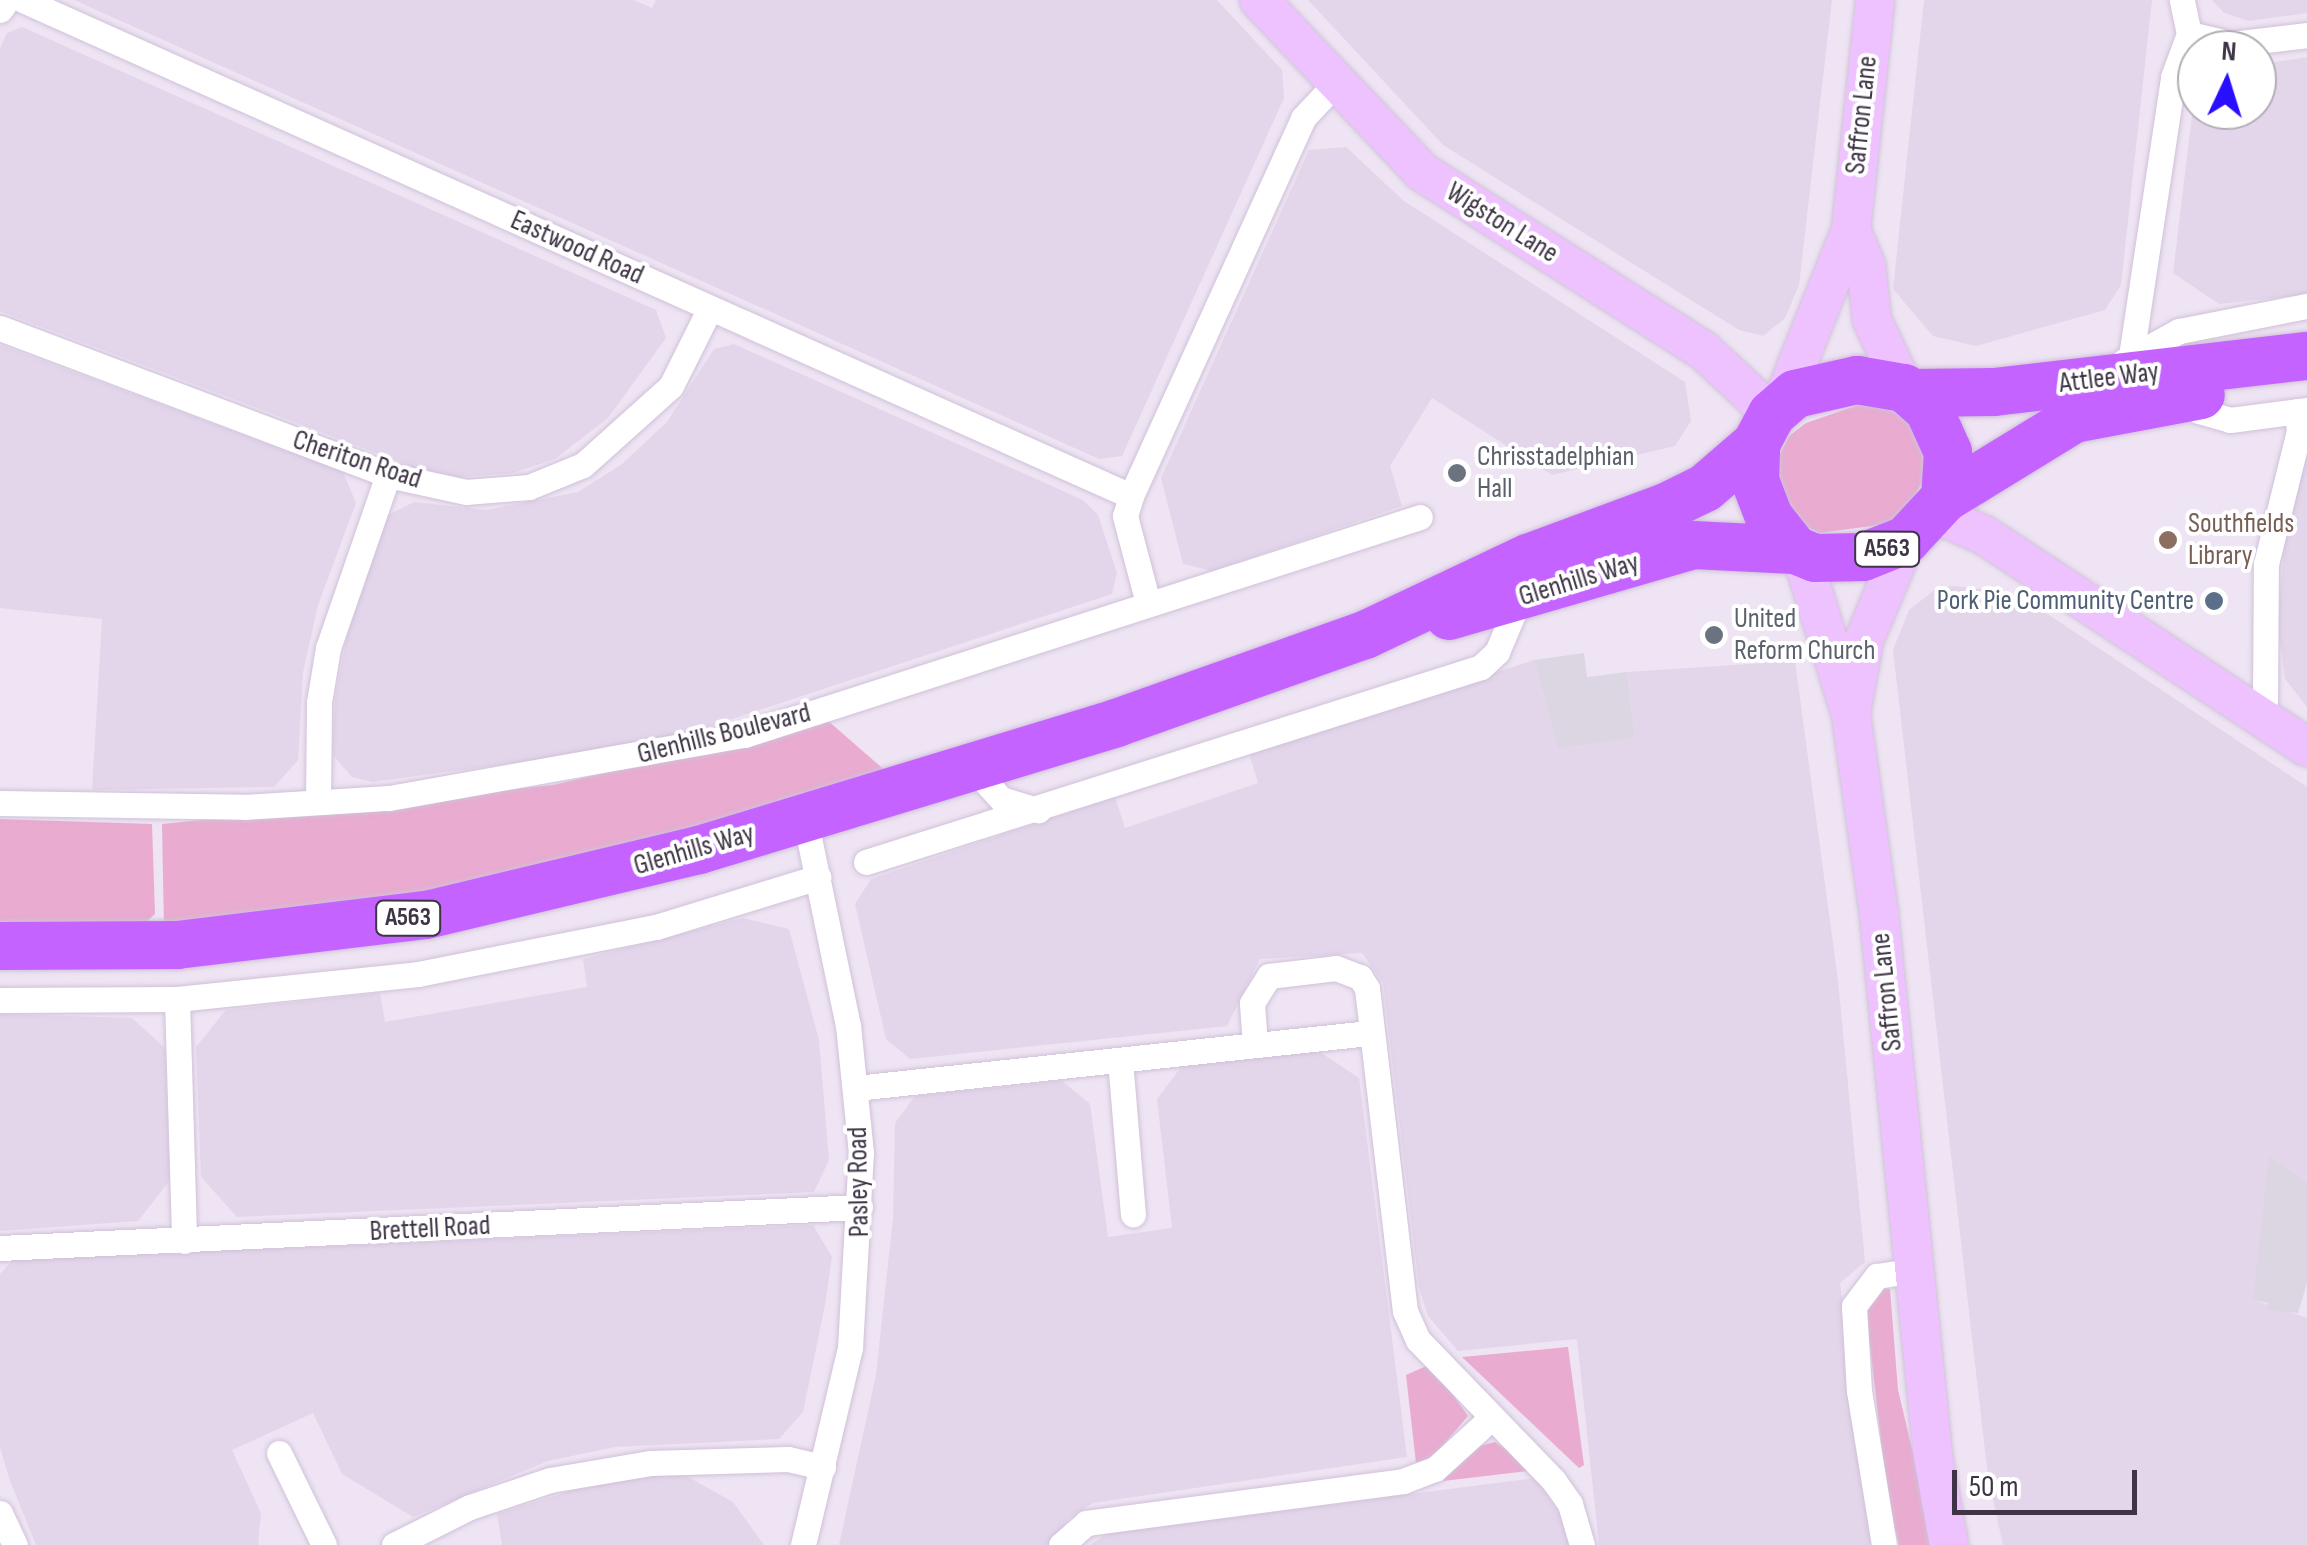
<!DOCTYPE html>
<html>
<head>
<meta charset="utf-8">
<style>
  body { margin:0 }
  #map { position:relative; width:2307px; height:1545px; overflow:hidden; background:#eee4f3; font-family:"Sofia Sans Condensed",sans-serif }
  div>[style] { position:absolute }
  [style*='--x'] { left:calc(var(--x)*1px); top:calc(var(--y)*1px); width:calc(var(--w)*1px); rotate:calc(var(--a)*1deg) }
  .residential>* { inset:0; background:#e3d6eb }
  .industrial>* { inset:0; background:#dcd6e2 }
  .green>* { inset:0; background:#e9abd0 }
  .roads { filter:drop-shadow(0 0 2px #d0c1d9) drop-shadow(0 0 2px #d0c1d9) }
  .street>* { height:25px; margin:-12.5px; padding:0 12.5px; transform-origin:12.5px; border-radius:12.5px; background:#fff }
  .secondary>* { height:38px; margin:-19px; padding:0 19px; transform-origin:19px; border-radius:19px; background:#eec2ff }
  .highway>* { height:48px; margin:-24px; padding:0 24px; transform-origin:24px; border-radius:24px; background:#c463ff }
  .dots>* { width:28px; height:28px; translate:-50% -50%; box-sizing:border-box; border:5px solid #fff; border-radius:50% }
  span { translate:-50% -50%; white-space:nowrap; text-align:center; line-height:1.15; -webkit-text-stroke:8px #fff; paint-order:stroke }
  .shield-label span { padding:2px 8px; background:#fff; border:2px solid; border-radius:8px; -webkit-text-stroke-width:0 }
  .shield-label { font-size:25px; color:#3e3445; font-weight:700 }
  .street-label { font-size:28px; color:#3e3445 }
  .worship-label { font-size:28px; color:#5b616d }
  .left { translate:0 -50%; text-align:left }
  .education-label { font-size:28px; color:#785e54 }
  .service-label { font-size:28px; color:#4e5e75 }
  .right { translate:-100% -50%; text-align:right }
  .north { position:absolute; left:2177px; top:30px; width:100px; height:100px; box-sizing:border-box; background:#fff; border:2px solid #b2aeb5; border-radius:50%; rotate:4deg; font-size:28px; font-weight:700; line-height:40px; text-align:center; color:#3e3445 }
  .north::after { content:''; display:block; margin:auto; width:35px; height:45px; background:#290fff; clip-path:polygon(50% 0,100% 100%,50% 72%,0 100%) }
  .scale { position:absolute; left:1952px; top:1470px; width:185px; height:45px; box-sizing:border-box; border:5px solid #3e3445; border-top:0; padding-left:12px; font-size:30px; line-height:35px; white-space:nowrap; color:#3e3445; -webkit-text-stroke:8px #fff; paint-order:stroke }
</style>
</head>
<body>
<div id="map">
  <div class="residential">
    <i style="clip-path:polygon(74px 0,634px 0,652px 8px,656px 0,1217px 0,1282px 70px,1284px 98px,1122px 456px,1099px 459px)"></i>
    <i style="clip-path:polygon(1308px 0,1832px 0,1799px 285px,1785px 318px,1763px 336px,1739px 330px,1443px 145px)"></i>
    <i style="clip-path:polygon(1924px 0,2152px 0,2121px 285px,2105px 310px,1976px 346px,1933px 336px,1893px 289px)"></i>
    <i style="clip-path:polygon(2212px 0,2307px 0,2307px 13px,2249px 21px,2224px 13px)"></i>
    <i style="clip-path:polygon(22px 27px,656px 310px,666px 338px,608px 418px,555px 459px,513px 473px,460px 477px,416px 468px,0 311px,0 48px,7px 33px)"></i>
    <i style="clip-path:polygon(2307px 57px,2307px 294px,2219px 304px,2173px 273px,2194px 99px,2197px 110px,2257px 110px,2257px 65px)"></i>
    <i style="clip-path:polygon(1346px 147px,1404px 201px,1685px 382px,1691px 421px,1675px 446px,1552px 475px,1432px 398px,1390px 466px,1402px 506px,1212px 571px,1183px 564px,1161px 478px,1309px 150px)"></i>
    <i style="clip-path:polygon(734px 344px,1083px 500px,1098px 515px,1117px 573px,1112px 594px,696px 731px,558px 757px,372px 782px,352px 777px,333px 755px,335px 700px,351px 613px,386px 516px,414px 502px,486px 510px,578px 492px,622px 464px,667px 422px,714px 349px)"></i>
    <i style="clip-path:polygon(0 345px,343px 472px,356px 503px,318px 605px,303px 673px,298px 760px,274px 787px,92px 790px,102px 619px,0 608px)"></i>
    <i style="clip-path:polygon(2307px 455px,2307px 707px,2285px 679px,2278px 624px,2286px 525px)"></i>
    <i style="clip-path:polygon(1954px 586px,2000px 591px,2046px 613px,2307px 787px,2307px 1182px,2270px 1157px,2254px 1300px,2307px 1318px,2307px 1545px,2003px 1545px,1988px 1477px,1893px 650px,1909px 610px,1937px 588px)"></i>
    <i style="clip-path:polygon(1534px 660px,1558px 749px,1635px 738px,1627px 672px,1795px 661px,1838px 980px,1865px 1262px,1840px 1283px,1872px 1545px,1599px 1545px,1577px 1339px,1458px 1351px,1428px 1316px,1419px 1288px,1383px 983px,1362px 953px,1260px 959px,1227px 1026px,910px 1059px,886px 1039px,855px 904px,871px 879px,1115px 797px,1125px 828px,1258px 783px,1249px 753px)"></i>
    <i style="clip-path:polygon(743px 918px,789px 929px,819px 1040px,829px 1160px,814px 1192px,237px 1217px,201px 1177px,196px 1047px,226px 1010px,380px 993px,385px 1022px,587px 987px,583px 959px)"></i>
    <i style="clip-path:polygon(0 1014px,132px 1018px,165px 1048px,170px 1180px,138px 1221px,0 1231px)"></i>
    <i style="clip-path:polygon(1320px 1052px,1359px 1078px,1407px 1457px,1093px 1503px,1068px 1519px,1052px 1545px,839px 1545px,876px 1375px,893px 1218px,895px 1123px,915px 1096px,1062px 1081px,1090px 1104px,1108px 1237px,1172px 1228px,1157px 1099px,1182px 1066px)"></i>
    <i style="clip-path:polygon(813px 1225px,832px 1257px,825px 1305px,803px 1412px,779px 1439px,615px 1447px,548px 1461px,413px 1517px,342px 1474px,313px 1413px,232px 1450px,261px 1513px,258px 1545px,36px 1545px,10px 1481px,0 1447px,0 1274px,13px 1260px)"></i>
    <i style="clip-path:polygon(681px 1473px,733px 1502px,764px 1545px,502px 1545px,497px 1514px,612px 1478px)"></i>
    <i style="clip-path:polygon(1535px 1478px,1567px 1524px,1569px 1545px,1090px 1545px,1110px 1532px)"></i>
  </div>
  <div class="industrial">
    <i style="clip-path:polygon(1584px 653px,1587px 677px,1627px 672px,1635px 738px,1558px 749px,1534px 660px)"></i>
    <i style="clip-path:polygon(2269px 1156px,2307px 1182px,2307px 1283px,2298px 1313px,2267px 1310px,2268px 1303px,2253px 1300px)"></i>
  </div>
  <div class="green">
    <i style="clip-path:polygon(1861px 404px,1887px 407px,1911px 425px,1924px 446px,1925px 476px,1907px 511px,1886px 524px,1820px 533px,1801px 524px,1778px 490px,1778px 458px,1789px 436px,1806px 423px)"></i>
    <i style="clip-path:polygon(827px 720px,888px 773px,493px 886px,164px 929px,162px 824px,553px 785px)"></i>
    <i style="clip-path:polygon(0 819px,152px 824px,155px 914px,145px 923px,0 923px)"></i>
    <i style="clip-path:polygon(1881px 1288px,1890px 1289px,1898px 1390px,1935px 1545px,1899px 1545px,1888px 1501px,1866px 1311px)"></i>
    <i style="clip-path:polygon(1568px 1347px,1584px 1465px,1579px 1468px,1462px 1357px)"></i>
    <i style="clip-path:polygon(1431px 1364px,1468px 1416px,1432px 1458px,1416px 1463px,1406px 1375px)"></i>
    <i style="clip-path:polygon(1495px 1442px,1536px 1470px,1443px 1481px,1443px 1474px,1476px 1447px)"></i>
  </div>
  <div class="roads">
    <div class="street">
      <i style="--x:23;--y:0;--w:1214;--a:24.12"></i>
      <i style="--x:0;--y:10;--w:12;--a:-55"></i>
      <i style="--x:2189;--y:34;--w:44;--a:13.1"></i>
      <i style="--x:2232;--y:44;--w:76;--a:-6.8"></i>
      <i style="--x:0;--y:328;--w:415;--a:20.7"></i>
      <i style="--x:388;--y:475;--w:80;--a:12.3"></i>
      <i style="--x:466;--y:492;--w:63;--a:-4.5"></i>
      <i style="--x:529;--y:487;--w:58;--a:-22.2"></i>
      <i style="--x:583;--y:465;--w:118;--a:-41.9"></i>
      <i style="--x:671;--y:386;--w:87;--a:-63.4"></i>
      <i style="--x:2131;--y:356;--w:282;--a:-81.4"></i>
      <i style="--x:2173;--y:77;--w:46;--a:-69.6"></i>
      <i style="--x:2189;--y:34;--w:35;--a:-102"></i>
      <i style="--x:2124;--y:361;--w:63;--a:-28.6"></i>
      <i style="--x:2179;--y:331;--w:130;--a:-11.1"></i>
      <i style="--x:2190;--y:398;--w:16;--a:55"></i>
      <i style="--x:2199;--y:411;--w:32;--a:16"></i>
      <i style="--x:2230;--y:420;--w:78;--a:-7.4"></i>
      <i style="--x:1148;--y:603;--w:90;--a:-104.8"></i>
      <i style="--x:1125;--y:516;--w:21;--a:-73"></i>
      <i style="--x:1131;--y:496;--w:415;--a:-65.5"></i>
      <i style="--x:1303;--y:118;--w:45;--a:-46.8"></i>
      <i style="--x:2259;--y:715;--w:16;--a:-68"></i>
      <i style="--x:2265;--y:700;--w:136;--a:-89.6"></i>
      <i style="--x:2266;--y:564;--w:137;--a:-76.1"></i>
      <i style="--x:2299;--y:431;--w:20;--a:-96"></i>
      <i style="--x:972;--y:767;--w:43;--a:47.8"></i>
      <i style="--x:1001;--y:799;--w:39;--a:17"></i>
      <i style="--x:318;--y:802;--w:100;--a:-89.4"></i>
      <i style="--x:319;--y:702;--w:55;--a:-80.5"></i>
      <i style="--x:328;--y:648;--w:183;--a:-70.9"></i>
      <i style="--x:0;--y:803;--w:244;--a:0.9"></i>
      <i style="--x:244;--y:807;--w:145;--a:-3.6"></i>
      <i style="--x:389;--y:798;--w:361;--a:-10.1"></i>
      <i style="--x:744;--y:735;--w:710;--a:-17.87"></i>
      <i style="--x:866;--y:862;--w:645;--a:-17.59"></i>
      <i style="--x:1481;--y:667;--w:22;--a:-43"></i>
      <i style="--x:1497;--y:652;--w:56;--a:-67.1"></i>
      <i style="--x:177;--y:999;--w:242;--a:88.3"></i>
      <i style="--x:0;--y:1000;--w:177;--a:-0.3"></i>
      <i style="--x:177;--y:999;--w:242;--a:-5.9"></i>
      <i style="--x:418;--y:974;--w:243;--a:-11.2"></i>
      <i style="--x:656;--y:927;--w:170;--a:-17.1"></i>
      <i style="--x:1255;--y:1045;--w:42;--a:-94.1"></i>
      <i style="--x:1252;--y:1003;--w:32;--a:-58"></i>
      <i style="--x:1269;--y:976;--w:67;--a:-6.8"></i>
      <i style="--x:1336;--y:968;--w:26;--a:21"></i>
      <i style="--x:1360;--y:977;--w:13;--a:58"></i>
      <i style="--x:1367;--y:988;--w:325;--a:83.3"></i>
      <i style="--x:1405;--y:1311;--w:32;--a:66"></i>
      <i style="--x:1418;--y:1340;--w:196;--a:46"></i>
      <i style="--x:1554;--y:1481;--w:28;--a:55"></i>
      <i style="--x:1570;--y:1504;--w:43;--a:73.7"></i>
      <i style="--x:1120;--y:1060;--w:155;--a:85.2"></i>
      <i style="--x:856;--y:1088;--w:516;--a:-6.12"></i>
      <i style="--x:0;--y:1248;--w:861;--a:-2.73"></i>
      <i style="--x:279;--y:1453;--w:102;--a:63.9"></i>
      <i style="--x:0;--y:1513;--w:35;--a:65"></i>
      <i style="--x:394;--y:1545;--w:85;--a:-26.6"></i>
      <i style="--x:470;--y:1507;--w:84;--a:-18.6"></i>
      <i style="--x:550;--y:1480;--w:101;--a:-9.6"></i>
      <i style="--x:650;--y:1463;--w:138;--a:-1.7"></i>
      <i style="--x:788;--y:1459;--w:36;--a:13"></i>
      <i style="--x:803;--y:1545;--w:203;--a:-76.6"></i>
      <i style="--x:850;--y:1348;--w:195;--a:-86.8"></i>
      <i style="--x:861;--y:1153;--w:128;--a:-95.8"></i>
      <i style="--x:848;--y:1026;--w:211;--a:-101.7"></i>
      <i style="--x:1061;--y:1545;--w:33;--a:-41"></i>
      <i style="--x:1086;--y:1523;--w:320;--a:-7.5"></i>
      <i style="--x:1403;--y:1481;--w:34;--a:-21"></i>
      <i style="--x:1435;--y:1469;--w:76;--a:-42.3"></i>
      <i style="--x:1884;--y:1545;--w:156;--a:-99.2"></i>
      <i style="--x:1859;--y:1391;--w:85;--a:-93.4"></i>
      <i style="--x:1854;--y:1306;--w:38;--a:-53"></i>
      <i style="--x:1877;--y:1276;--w:38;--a:-9"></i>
    </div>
    <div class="secondary">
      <i style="--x:1259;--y:0;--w:237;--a:46.5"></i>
      <i style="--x:1422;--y:172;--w:334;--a:32.4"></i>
      <i style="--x:1704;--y:351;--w:93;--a:42.8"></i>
      <i style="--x:1851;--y:230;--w:39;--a:67"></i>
      <i style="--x:1866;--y:266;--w:54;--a:83.7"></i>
      <i style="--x:1872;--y:320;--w:75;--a:64.8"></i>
      <i style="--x:1782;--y:403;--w:186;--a:-68.3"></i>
      <i style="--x:1851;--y:230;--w:231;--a:-84"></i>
      <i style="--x:1936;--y:514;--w:52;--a:23.6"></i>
      <i style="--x:1984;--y:535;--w:386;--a:33.3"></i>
      <i style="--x:1801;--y:553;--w:170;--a:72.8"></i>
      <i style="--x:1851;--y:715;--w:202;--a:82"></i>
      <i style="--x:1879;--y:915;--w:544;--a:84.3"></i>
      <i style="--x:1933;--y:1456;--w:90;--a:79.8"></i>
      <i style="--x:1851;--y:713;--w:74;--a:-79.9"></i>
      <i style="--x:1864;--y:640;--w:108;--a:-67.2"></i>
    </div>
    <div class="highway">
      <i style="--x:1857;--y:380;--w:48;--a:9.7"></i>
      <i style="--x:1904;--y:388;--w:33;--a:41"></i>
      <i style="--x:1929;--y:410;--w:46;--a:65.7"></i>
      <i style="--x:1948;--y:452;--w:46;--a:93.7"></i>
      <i style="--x:1945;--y:498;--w:57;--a:132.9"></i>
      <i style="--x:1906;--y:540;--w:46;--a:158.4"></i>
      <i style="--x:1863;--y:557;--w:48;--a:178.8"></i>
      <i style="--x:1815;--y:558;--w:22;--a:-158"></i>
      <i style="--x:1795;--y:550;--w:42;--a:-128.2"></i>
      <i style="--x:1769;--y:517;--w:39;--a:-111"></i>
      <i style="--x:1755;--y:481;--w:37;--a:-88"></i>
      <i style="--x:1756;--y:444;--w:34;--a:-62"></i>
      <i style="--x:1772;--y:414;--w:30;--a:-41"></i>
      <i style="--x:1795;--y:394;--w:64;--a:-12.7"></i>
      <i style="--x:1912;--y:393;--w:82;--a:-0.7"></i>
      <i style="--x:1994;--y:392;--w:315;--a:-6.6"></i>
      <i style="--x:1945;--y:498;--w:151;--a:-31.5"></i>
      <i style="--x:2074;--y:419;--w:129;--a:-10.7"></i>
      <i style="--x:1449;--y:616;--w:254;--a:-16.2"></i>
      <i style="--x:1693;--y:545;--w:102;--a:2.8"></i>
      <i style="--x:0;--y:946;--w:177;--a:-0.3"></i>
      <i style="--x:177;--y:945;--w:251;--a:-6.9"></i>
      <i style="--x:426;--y:915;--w:281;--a:-13.4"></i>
      <i style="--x:699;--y:850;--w:436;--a:-16.9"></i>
      <i style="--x:1116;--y:723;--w:264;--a:-19.5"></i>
      <i style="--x:1365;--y:635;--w:180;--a:-25.3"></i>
      <i style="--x:1528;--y:558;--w:147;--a:-20.3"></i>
      <i style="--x:1666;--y:507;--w:43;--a:-26"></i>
      <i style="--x:1705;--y:488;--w:67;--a:-40.8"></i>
    </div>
  </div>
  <div class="dots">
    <i style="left:1457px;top:473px;background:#6b7280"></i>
    <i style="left:2168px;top:540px;background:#8d6e63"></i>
    <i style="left:2214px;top:601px;background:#5c6f8a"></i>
    <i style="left:1714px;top:635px;background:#6b7280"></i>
  </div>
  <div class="shield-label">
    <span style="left:1887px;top:549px">A563</span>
    <span style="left:408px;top:918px">A563</span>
  </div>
  <div class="street-label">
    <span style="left:1862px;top:115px;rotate:-84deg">Saffron Lane</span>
    <span style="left:1502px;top:223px;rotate:32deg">Wigston Lane</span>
    <span style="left:577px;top:248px;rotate:24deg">Eastwood Road</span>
    <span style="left:2109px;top:378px;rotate:-7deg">Attlee Way</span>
    <span style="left:357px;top:460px;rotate:18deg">Cheriton Road</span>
    <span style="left:1579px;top:580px;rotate:-17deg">Glenhills Way</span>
    <span style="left:724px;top:734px;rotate:-14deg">Glenhills Boulevard</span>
    <span style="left:694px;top:850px;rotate:-16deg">Glenhills Way</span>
    <span style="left:1887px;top:992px;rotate:-96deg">Saffron Lane</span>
    <span style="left:859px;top:1182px;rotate:-91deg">Pasley Road</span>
    <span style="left:430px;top:1229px;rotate:-3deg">Brettell Road</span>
  </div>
  <div class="worship-label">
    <span class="left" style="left:1477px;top:473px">Chrisstadelphian<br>Hall</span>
    <span class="left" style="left:1734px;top:635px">United<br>Reform Church</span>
  </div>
  <div class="education-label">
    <span class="left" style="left:2188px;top:540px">Southfields<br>Library</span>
  </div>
  <div class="service-label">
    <span class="right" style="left:2194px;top:601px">Pork Pie Community Centre</span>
  </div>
  <div class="north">N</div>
  <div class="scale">50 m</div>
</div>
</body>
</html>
